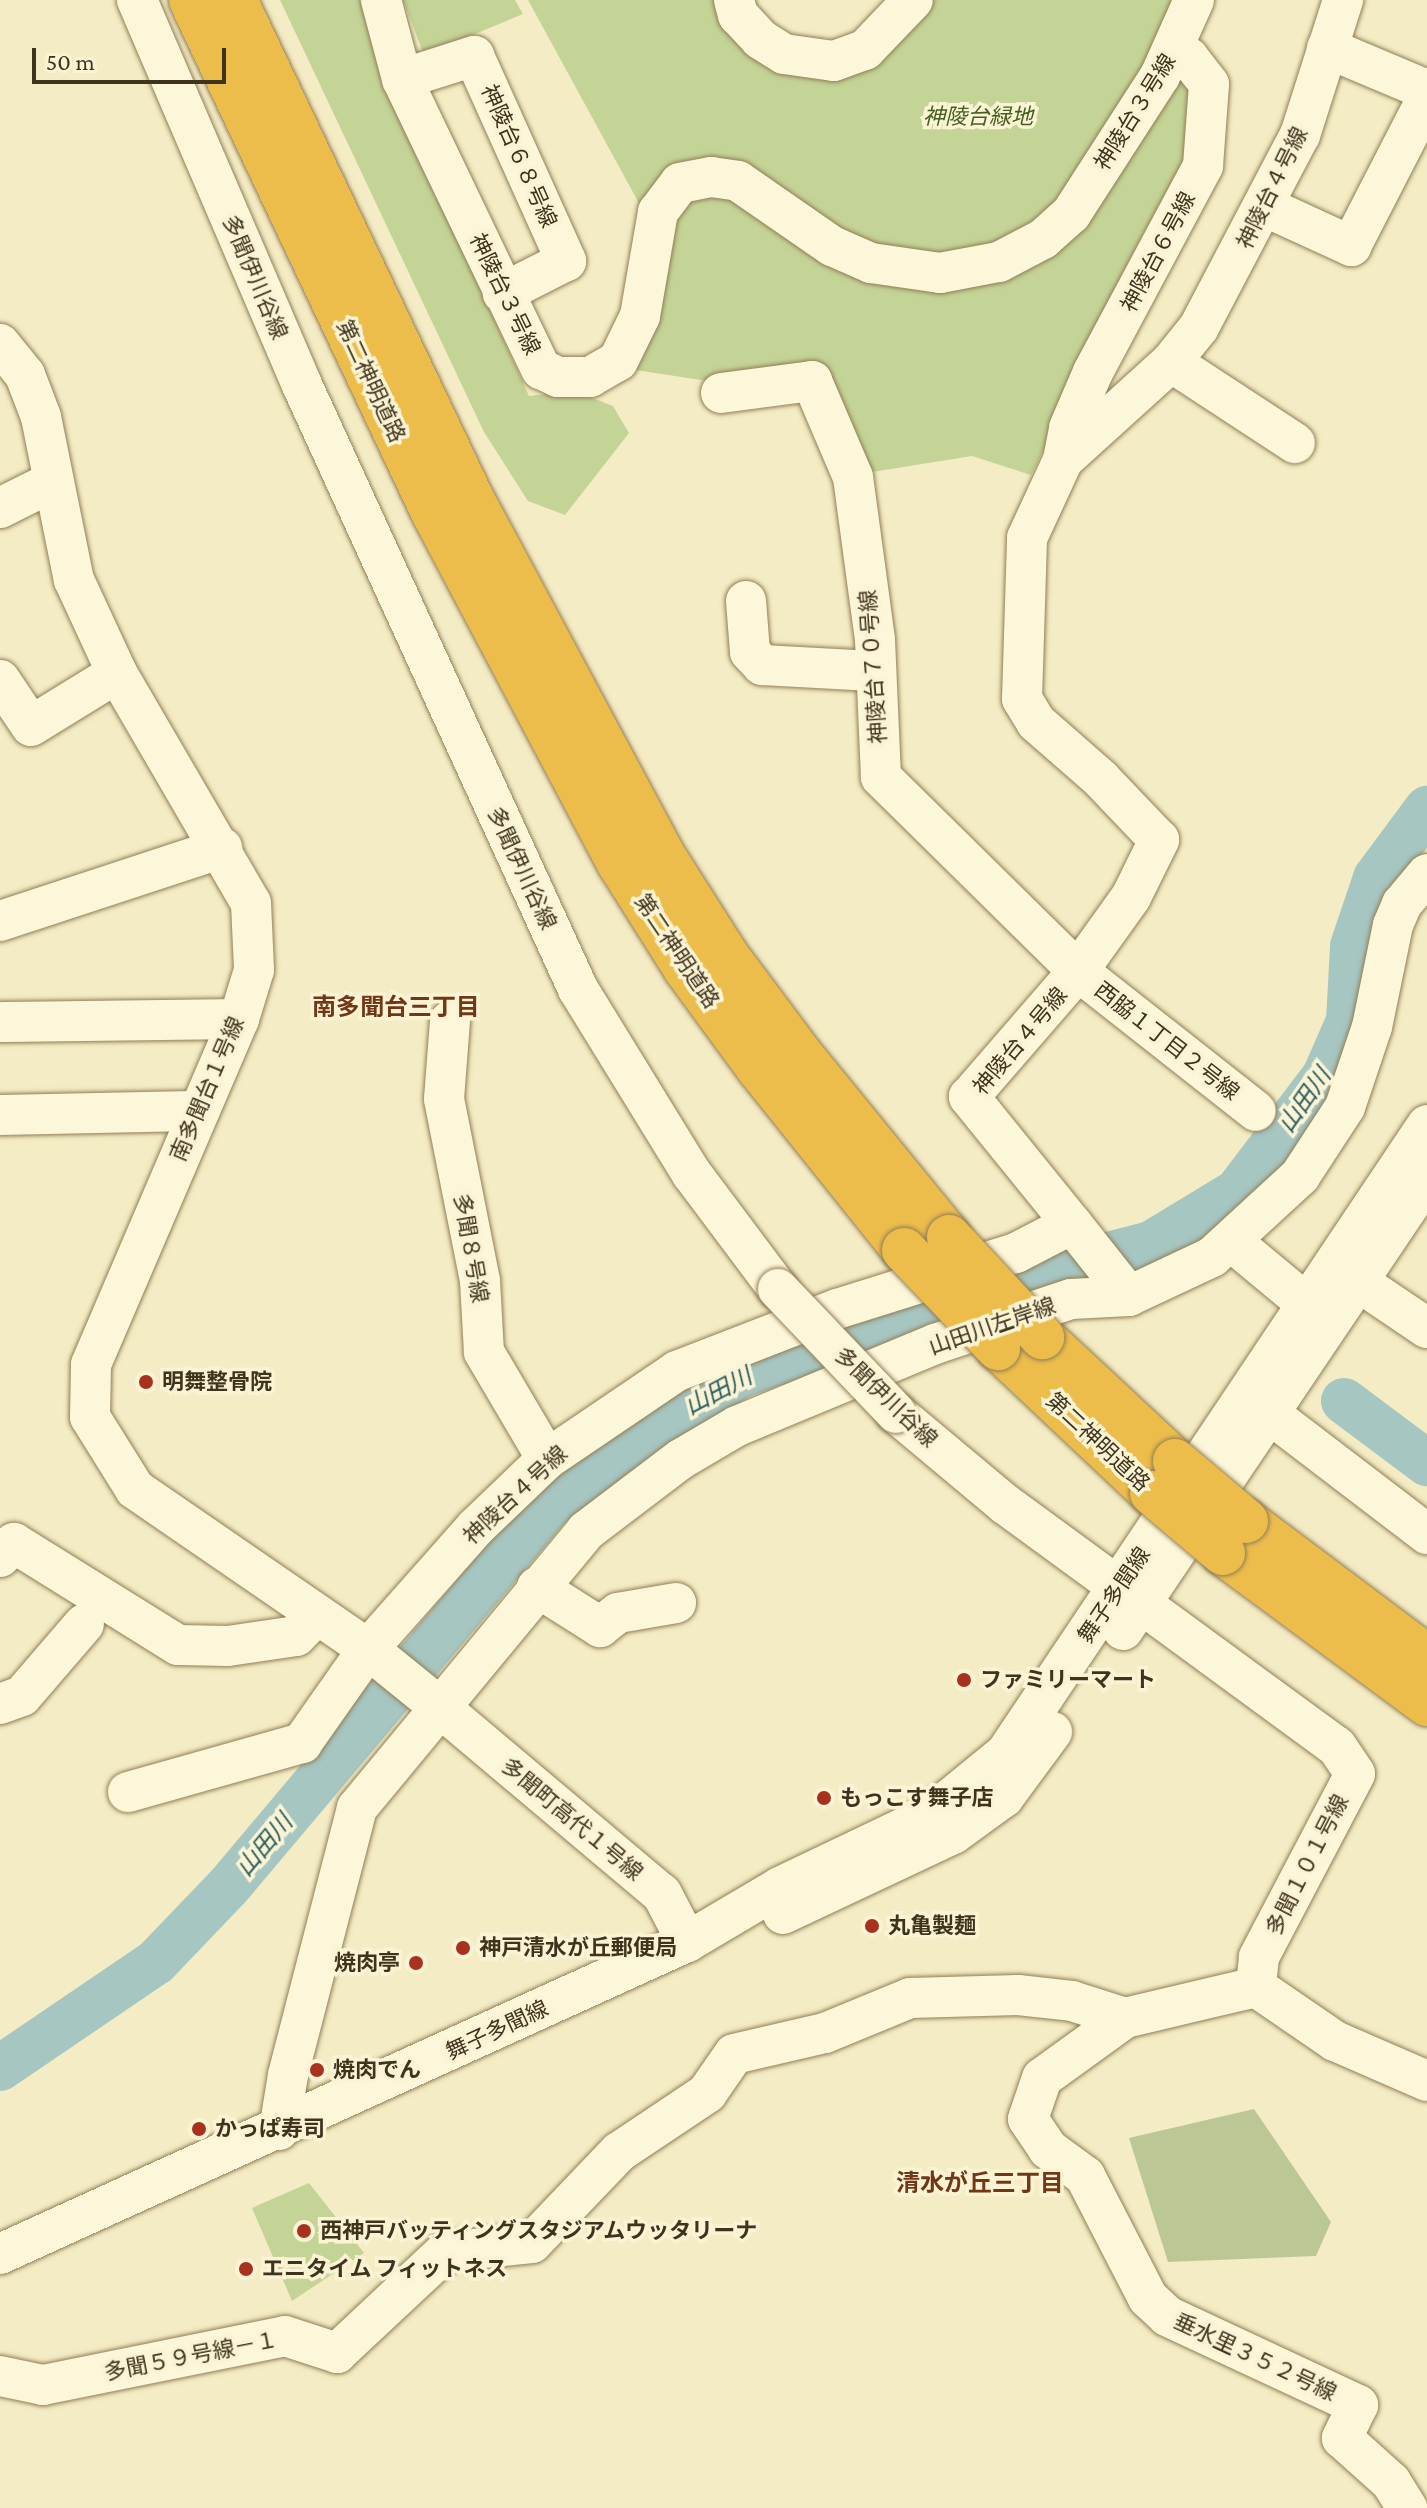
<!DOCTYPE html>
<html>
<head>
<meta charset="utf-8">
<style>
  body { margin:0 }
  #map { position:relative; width:1427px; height:2508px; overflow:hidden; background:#f4ecc4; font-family:"Crimson Pro","Noto Sans JP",serif }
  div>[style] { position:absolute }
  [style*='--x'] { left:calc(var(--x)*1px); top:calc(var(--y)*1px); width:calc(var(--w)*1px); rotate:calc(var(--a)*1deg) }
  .green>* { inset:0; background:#c4d496 }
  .cemetery>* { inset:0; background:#bbc896 }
  .river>* { height:46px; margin:-23px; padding:0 23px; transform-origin:23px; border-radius:23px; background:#a6c6c1 }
  .roads { filter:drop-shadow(0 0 2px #917e57) drop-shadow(0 0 2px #917e57) }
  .minor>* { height:40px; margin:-20px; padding:0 20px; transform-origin:20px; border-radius:20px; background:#fdf7d9 }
  .highway>* { height:44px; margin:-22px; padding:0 22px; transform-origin:22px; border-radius:22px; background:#edbd4b }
  .bridges { filter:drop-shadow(0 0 2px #917e57) drop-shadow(0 0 2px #917e57) }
  .minor-bridge>* { height:40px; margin:-20px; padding:0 20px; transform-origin:20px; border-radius:20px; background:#fdf7d9 }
  .highway-bridge>* { height:44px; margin:-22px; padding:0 22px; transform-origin:22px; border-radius:22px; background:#edbd4b }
  .dots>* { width:22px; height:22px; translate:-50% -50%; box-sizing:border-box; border:4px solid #faf4d5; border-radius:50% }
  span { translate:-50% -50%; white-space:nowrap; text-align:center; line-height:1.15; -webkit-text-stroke:7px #faf4d5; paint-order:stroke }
  .street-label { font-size:22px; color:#3f331d }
  .park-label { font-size:22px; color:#465f21; font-style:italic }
  .poi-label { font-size:22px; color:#3f331d; font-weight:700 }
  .left { translate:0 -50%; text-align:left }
  .right { translate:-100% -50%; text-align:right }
  .neighbourhood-label { font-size:24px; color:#723717; font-weight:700 }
  .water-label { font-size:24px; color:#2b5d61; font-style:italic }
  .scale { position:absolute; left:32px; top:48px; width:194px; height:36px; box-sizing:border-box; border:4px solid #3f331d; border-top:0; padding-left:10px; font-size:24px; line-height:28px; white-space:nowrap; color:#3f331d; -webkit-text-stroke:6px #faf4d5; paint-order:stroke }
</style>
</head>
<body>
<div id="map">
  <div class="green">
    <i style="clip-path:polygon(280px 0,365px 0,383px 72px,529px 396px,575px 391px,613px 406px,629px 433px,565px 515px,528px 501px,484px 432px)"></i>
    <i style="clip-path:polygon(403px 0,515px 0,523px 14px,424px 55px)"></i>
    <i style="clip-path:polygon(528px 0,725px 0,785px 67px,927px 0,1177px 0,1138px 81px,1075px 180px,1041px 218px,1011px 239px,933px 256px,867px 244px,829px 225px,763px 179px,641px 207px)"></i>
    <i style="clip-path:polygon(1195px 80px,1190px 160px,1031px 475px,972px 456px,866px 473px,822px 367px,714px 382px,629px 369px,678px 206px,701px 195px,724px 195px,822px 261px,1022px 269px,1173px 83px)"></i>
    <i style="clip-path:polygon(309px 2183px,364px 2253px,292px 2301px,252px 2208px)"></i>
  </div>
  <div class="cemetery">
    <i style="clip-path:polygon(1254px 2109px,1331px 2222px,1316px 2256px,1168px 2262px,1129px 2138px)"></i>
  </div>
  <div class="river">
    <i style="--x:1344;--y:1401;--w:104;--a:36.8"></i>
    <i style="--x:0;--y:2068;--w:189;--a:-34.2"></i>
    <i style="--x:156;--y:1962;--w:104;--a:-46.2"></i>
    <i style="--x:228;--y:1887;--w:500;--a:-49.9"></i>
    <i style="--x:550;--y:1505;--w:141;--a:-37"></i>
    <i style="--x:663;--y:1420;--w:92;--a:-29.9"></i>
    <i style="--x:743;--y:1374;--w:327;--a:-18.7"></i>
    <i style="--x:1053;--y:1269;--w:101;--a:-14.3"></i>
    <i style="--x:1151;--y:1244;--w:100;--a:-31.2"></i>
    <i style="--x:1237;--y:1192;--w:146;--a:-52.8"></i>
    <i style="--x:1325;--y:1076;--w:60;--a:-66.4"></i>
    <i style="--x:1349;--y:1021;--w:75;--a:-86.9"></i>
    <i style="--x:1353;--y:946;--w:72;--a:-71.3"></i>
    <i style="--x:1376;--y:878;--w:86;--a:-53.5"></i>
  </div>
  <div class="roads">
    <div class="minor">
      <i style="--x:137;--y:0;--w:419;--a:66.8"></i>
      <i style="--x:302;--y:385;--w:664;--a:65.44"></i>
      <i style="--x:578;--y:989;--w:217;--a:58.4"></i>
      <i style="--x:692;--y:1174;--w:144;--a:53.2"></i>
      <i style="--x:381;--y:0;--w:82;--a:75.1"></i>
      <i style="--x:402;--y:79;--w:322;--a:64.4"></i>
      <i style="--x:541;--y:369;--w:19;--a:25"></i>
      <i style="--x:558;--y:377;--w:32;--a:0"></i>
      <i style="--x:590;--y:377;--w:32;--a:-30"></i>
      <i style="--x:618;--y:361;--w:50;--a:-63.9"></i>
      <i style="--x:640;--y:316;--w:106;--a:-80.2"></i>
      <i style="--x:658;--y:212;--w:36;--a:-53"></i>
      <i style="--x:680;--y:183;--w:32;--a:-11"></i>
      <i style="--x:711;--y:177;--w:27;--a:8"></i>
      <i style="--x:738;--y:181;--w:114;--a:34.7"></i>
      <i style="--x:832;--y:246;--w:43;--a:23.6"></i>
      <i style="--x:871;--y:263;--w:70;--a:8.2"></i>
      <i style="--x:940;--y:273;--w:60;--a:-10.6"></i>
      <i style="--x:999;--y:262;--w:50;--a:-27.6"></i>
      <i style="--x:1043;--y:239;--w:38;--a:-42"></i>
      <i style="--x:1071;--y:214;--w:164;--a:-57.2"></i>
      <i style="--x:1160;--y:76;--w:83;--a:-65.9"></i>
      <i style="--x:734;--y:0;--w:16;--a:75"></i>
      <i style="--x:738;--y:15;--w:33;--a:47"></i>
      <i style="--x:760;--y:39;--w:28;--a:32"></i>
      <i style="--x:784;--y:54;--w:50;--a:8"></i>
      <i style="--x:834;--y:61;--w:33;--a:-20"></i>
      <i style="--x:865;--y:50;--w:69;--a:-46.2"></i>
      <i style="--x:1327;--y:48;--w:108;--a:22.8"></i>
      <i style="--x:402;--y:79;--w:76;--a:-17.7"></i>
      <i style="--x:474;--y:56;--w:225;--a:65.8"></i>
      <i style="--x:566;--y:261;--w:71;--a:153.1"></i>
      <i style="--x:1266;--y:207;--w:94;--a:24.6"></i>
      <i style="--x:1351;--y:246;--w:166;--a:-62.8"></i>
      <i style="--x:0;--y:344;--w:40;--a:51"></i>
      <i style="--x:25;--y:375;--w:45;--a:69.1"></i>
      <i style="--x:41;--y:417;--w:166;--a:78.6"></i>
      <i style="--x:74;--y:580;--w:102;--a:65.2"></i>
      <i style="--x:117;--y:673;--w:266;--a:59.8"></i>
      <i style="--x:251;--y:903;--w:67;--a:87.4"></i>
      <i style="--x:254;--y:970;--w:51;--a:107"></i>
      <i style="--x:239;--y:1019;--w:376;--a:113.2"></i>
      <i style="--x:91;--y:1365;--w:52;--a:91.1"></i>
      <i style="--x:90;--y:1417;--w:85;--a:58"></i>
      <i style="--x:135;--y:1489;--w:283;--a:34.5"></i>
      <i style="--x:368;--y:1649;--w:95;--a:39"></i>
      <i style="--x:442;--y:1709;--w:287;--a:40.1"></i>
      <i style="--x:662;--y:1894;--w:54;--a:62.5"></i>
      <i style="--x:1171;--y:362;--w:148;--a:33.2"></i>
      <i style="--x:721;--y:393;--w:92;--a:-7.5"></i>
      <i style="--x:812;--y:381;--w:104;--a:66.9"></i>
      <i style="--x:853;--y:477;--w:164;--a:82.3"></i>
      <i style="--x:875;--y:640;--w:137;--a:87.5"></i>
      <i style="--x:881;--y:777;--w:276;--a:44.6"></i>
      <i style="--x:1078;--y:971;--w:226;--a:38.2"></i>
      <i style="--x:1063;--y:460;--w:33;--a:-79"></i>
      <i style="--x:1069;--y:428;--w:61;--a:-66.8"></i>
      <i style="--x:1093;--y:372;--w:234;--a:-61.9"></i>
      <i style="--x:1203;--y:166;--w:82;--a:-85.8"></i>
      <i style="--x:1209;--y:84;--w:33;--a:-128"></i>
      <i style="--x:1189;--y:58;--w:17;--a:-149"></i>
      <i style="--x:0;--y:508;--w:58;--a:-26.6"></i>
      <i style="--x:746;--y:601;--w:51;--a:85.5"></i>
      <i style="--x:750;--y:652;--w:18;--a:47"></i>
      <i style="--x:762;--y:665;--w:111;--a:3.1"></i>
      <i style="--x:0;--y:680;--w:55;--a:56"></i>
      <i style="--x:31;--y:726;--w:101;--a:-31.6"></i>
      <i style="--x:0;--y:921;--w:234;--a:-18.2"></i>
      <i style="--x:450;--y:1021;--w:78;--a:94.4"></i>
      <i style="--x:444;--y:1099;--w:186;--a:78.8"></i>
      <i style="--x:480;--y:1281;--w:71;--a:86.8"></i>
      <i style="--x:484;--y:1352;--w:124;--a:59.5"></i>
      <i style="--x:0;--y:1022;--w:239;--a:-0.7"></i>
      <i style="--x:0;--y:1115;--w:197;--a:-1.2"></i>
      <i style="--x:1072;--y:1224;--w:92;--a:51.6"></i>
      <i style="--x:1231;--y:1241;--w:100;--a:39.7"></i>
      <i style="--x:1335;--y:1266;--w:111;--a:34"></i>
      <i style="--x:1249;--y:1398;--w:224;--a:37.4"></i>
      <i style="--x:896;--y:1413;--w:142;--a:39.9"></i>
      <i style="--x:1005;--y:1504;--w:411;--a:36.2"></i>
      <i style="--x:1337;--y:1747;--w:32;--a:56"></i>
      <i style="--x:1355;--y:1774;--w:207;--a:117.7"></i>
      <i style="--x:1259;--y:1957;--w:30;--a:96"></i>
      <i style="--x:1256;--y:1987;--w:96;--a:34.4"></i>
      <i style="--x:1335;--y:2041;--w:100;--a:23.5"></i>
      <i style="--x:0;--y:1557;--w:20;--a:-45"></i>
      <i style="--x:14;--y:1543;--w:193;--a:31.9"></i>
      <i style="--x:178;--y:1645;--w:50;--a:1.1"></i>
      <i style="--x:228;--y:1646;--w:69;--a:-8.4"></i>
      <i style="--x:296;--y:1636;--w:28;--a:-45"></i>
      <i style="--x:537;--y:1587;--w:75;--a:32.4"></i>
      <i style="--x:600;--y:1627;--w:23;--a:-38"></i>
      <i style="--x:618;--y:1613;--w:59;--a:-9.8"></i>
      <i style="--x:1123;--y:1630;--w:544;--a:-56.02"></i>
      <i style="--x:0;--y:1704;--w:23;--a:-20"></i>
      <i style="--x:22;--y:1696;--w:95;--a:-49.3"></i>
      <i style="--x:128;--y:1792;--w:181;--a:-15.7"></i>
      <i style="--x:302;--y:1743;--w:115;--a:-54.9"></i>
      <i style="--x:368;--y:1649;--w:162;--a:-48.5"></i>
      <i style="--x:475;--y:1528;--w:100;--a:-43.8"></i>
      <i style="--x:547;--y:1459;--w:157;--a:-34.1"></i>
      <i style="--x:677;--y:1371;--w:172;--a:-21.2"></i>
      <i style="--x:837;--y:1309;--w:188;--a:-17.4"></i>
      <i style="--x:1016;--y:1253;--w:63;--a:-27.4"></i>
      <i style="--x:1072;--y:1224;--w:164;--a:-129"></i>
      <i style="--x:969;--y:1097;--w:167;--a:-49.1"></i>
      <i style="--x:1078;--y:971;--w:91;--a:-54.4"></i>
      <i style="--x:1131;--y:897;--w:64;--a:-63.8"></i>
      <i style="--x:1159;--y:840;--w:84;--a:-133.6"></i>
      <i style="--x:1101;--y:779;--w:86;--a:-138.8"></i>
      <i style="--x:1036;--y:722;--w:27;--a:-121"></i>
      <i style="--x:1022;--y:699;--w:161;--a:-88.2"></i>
      <i style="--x:1027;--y:538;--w:86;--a:-65.2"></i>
      <i style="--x:1063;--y:460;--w:146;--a:-42.2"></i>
      <i style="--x:1171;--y:362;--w:45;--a:-51.3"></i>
      <i style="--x:1199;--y:327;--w:217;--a:-62.3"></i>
      <i style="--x:1300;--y:135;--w:142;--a:-72.3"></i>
      <i style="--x:783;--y:1914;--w:188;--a:-25.2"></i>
      <i style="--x:953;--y:1834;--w:63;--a:-36"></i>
      <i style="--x:1004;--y:1797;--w:81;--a:-53.6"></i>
      <i style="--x:1125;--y:2018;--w:102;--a:144.1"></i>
      <i style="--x:1042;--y:2078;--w:43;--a:108.9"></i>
      <i style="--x:1028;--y:2119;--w:36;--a:56"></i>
      <i style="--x:1048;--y:2149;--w:46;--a:36.1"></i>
      <i style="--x:1085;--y:2176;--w:137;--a:62.7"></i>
      <i style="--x:1148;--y:2298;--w:26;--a:43"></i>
      <i style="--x:1167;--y:2316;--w:211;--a:25"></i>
      <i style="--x:1358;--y:2405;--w:37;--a:116"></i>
      <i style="--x:1342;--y:2438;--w:66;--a:41.9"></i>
      <i style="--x:1391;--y:2482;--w:31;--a:58"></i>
      <i style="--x:279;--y:2130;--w:56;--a:-80.7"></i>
      <i style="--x:288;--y:2075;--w:276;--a:-75.5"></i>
      <i style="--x:357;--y:1808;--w:359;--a:-50.4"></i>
      <i style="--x:586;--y:1531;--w:119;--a:-37.2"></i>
      <i style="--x:681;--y:1459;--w:65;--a:-30.5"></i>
      <i style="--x:737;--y:1426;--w:214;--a:-22.5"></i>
      <i style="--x:935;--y:1344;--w:143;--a:-18.3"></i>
      <i style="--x:1071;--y:1299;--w:58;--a:-3"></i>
      <i style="--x:1129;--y:1296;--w:92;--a:-25.2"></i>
      <i style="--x:1212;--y:1257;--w:120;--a:-42.6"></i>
      <i style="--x:1300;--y:1176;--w:82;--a:-56.9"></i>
      <i style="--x:1345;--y:1107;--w:84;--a:-71.4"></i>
      <i style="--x:1372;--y:1027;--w:104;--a:-78.4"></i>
      <i style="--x:1393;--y:925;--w:23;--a:-67"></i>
      <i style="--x:1402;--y:904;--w:39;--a:-50"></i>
      <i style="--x:0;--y:2254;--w:755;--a:-24.43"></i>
      <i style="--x:687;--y:1942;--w:108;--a:-30.6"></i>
      <i style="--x:780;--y:1887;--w:165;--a:-25.5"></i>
      <i style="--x:929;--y:1816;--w:99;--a:-39.3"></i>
      <i style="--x:1006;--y:1753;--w:756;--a:-56.16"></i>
      <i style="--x:0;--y:2376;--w:44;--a:11.8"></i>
      <i style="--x:43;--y:2385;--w:247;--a:-11.4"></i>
      <i style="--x:285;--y:2336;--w:55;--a:18.1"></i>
      <i style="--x:337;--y:2353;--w:148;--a:-43.1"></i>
      <i style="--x:445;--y:2252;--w:87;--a:-5.9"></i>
      <i style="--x:532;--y:2243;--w:126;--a:-46.3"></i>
      <i style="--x:619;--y:2152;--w:106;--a:-33.8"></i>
      <i style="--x:707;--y:2093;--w:47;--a:-55.3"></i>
      <i style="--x:734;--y:2054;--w:93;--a:-13"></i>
      <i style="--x:825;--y:2033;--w:92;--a:-22.4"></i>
      <i style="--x:910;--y:1998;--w:108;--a:-1.6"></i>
      <i style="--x:1018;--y:1995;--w:54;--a:6.3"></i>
      <i style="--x:1072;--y:2001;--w:56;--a:17.8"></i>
      <i style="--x:1125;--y:2018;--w:135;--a:-13.3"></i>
    </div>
    <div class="highway">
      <i style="--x:191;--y:0;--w:569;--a:64.7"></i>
      <i style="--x:434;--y:514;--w:395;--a:62.1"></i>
      <i style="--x:619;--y:863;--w:124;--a:57.8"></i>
      <i style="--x:685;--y:968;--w:125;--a:53.8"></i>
      <i style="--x:759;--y:1069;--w:232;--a:51.3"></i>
      <i style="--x:235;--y:0;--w:550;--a:64.6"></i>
      <i style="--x:471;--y:497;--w:403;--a:61.8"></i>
      <i style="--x:661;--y:852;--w:123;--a:57.6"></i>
      <i style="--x:727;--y:956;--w:122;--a:53.3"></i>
      <i style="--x:800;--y:1054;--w:236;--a:50.8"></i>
      <i style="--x:1042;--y:1337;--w:182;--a:43"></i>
      <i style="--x:998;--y:1348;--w:212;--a:43.3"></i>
      <i style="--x:1246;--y:1521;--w:226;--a:36.9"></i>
      <i style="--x:1223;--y:1553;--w:254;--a:36.5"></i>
    </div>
  </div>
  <div class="bridges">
    <div class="minor-bridge">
      <i style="--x:778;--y:1289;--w:171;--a:46.4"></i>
    </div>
    <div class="highway-bridge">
      <i style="--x:949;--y:1237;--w:137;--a:47.1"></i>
      <i style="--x:904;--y:1250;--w:136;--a:46.2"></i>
      <i style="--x:1175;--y:1461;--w:93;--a:40.2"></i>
      <i style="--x:1152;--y:1493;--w:93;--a:40.2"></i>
    </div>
  </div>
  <div class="dots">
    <i style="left:146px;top:1382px;background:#a9321f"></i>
    <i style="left:964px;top:1680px;background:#a9321f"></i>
    <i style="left:824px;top:1798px;background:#a9321f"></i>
    <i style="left:872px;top:1926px;background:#a9321f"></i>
    <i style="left:463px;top:1948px;background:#a9321f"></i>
    <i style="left:416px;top:1963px;background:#a9321f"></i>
    <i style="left:317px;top:2070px;background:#a9321f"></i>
    <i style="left:199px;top:2129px;background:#a9321f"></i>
    <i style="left:304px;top:2231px;background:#a9321f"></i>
    <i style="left:246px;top:2269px;background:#a9321f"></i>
  </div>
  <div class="street-label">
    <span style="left:1135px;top:112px;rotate:-58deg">神陵台３号線</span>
    <span style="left:519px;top:156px;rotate:66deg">神陵台６８号線</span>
    <span style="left:1272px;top:188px;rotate:-64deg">神陵台４号線</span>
    <span style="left:1158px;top:252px;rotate:-62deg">神陵台６号線</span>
    <span style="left:255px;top:277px;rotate:67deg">多聞伊川谷線</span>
    <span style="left:505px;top:294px;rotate:64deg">神陵台３号線</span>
    <span style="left:371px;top:381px;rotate:65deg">第二神明道路</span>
    <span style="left:873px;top:667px;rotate:-94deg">神陵台７０号線</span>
    <span style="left:522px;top:868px;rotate:65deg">多聞伊川谷線</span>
    <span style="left:677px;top:951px;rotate:56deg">第二神明道路</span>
    <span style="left:1020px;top:1041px;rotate:-50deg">神陵台４号線</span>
    <span style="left:1167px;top:1041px;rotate:38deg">西脇１丁目２号線</span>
    <span style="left:207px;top:1089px;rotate:-67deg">南多聞台１号線</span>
    <span style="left:471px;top:1248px;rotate:80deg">多聞８号線</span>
    <span style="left:992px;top:1326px;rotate:-19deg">山田川左岸線</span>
    <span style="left:886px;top:1397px;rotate:44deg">多聞伊川谷線</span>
    <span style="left:1098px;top:1442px;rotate:43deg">第二神明道路</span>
    <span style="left:515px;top:1495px;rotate:-43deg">神陵台４号線</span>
    <span style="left:1114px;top:1595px;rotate:-56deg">舞子多聞線</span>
    <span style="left:572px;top:1819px;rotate:40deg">多聞町高代１号線</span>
    <span style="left:1307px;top:1865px;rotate:-63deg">多聞１０１号線</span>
    <span style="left:497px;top:2030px;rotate:-25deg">舞子多聞線</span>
    <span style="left:191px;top:2356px;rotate:-11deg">多聞５９号線－１</span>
    <span style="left:1255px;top:2357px;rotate:25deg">垂水里３５２号線</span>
  </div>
  <div class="park-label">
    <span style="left:978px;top:117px">神陵台緑地</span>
  </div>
  <div class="poi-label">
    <span class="left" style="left:162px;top:1382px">明舞整骨院</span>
    <span class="left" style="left:980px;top:1680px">ファミリーマート</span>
    <span class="left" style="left:840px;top:1798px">もっこす舞子店</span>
    <span class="left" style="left:888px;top:1926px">丸亀製麺</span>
    <span class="left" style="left:479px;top:1948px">神戸清水が丘郵便局</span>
    <span class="right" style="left:400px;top:1963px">焼肉亭</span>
    <span class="left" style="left:333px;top:2070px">焼肉でん</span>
    <span class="left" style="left:215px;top:2129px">かっぱ寿司</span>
    <span class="left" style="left:320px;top:2231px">西神戸バッティングスタジアムウッタリーナ</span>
    <span class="left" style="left:262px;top:2269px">エニタイム フィットネス</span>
  </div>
  <div class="neighbourhood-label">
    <span style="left:396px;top:1007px">南多聞台三丁目</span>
    <span style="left:980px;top:2183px">清水が丘三丁目</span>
  </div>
  <div class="water-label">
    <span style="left:1304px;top:1100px;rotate:-55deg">山田川</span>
    <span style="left:718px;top:1391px;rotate:-28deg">山田川</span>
    <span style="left:264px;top:1845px;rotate:-50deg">山田川</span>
  </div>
  <div class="scale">50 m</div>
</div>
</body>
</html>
